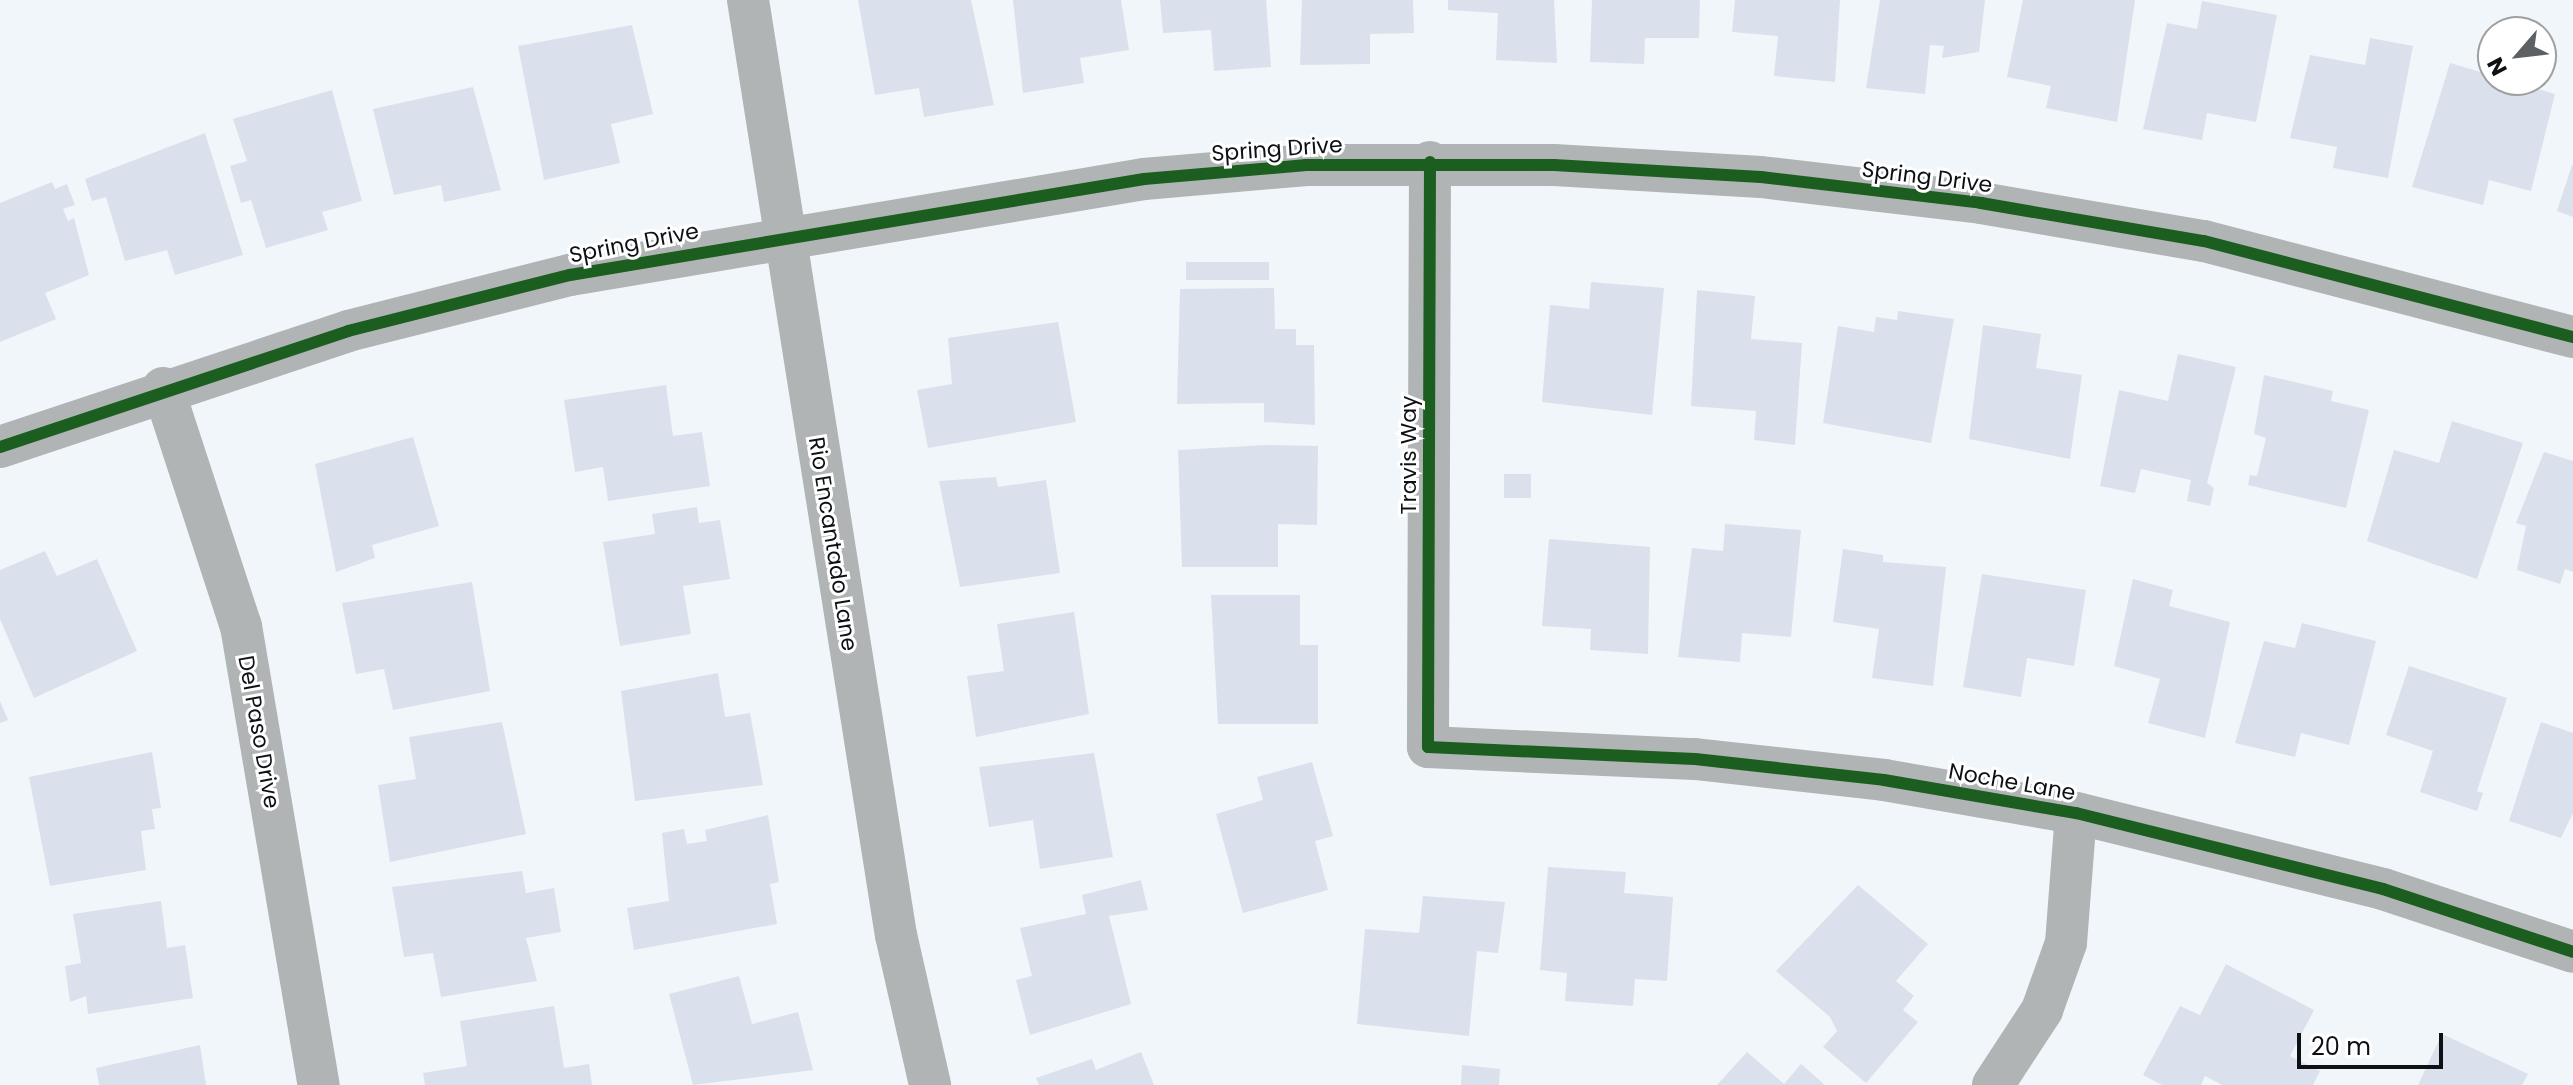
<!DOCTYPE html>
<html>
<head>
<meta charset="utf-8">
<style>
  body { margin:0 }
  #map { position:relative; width:2573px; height:1085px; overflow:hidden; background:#f1f6fa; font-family:Poppins,sans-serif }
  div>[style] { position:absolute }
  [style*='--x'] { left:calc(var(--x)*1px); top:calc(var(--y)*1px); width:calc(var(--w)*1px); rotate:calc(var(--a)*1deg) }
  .building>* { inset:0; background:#dbe1ec; transform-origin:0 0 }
  .minor>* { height:42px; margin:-21px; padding:0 21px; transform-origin:21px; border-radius:21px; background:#b1b4b4 }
  .cycleway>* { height:12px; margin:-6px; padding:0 6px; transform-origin:6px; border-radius:6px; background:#1b5e20 }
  span { translate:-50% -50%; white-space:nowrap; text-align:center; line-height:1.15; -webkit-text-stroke:6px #fff; paint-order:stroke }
  .street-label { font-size:22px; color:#0d1114 }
  .north { position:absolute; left:2477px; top:16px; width:80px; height:80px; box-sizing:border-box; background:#fff; border:2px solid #9ea0a1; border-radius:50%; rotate:242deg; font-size:22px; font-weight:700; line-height:32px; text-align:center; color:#0d1114 }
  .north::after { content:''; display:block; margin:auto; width:28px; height:36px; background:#5d6164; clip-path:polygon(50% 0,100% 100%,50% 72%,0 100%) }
  .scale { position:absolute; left:2297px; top:1033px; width:146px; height:36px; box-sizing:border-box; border:4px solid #0d1114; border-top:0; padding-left:10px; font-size:24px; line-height:28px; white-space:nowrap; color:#0d1114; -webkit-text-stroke:6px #fff; paint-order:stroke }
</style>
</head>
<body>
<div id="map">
  <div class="building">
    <i style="clip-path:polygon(858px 0,971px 0,994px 105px,924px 117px,919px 88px,875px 95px)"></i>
    <i style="clip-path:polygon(1013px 0,1121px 0,1129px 50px,1080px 58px,1084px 83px,1023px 93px)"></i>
    <i style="clip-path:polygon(1160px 0,1266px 0,1271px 67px,1214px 71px,1211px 30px,1163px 33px)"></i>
    <i style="clip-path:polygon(1302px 0,1413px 0,1414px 33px,1370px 34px,1370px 64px,1300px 65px)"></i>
    <i style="clip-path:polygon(1448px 0,1554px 0,1557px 63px,1496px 60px,1498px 13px,1448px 10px)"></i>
    <i style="clip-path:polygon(1592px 0,1700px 0,1699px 38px,1645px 38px,1644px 64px,1590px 62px)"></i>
    <i style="clip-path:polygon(1735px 0,1840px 0,1835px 82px,1774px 76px,1778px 36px,1732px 32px)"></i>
    <i style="clip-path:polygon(1880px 0,1985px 0,1979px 52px,1942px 58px,1944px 46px,1930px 45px,1925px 94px,1866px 88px)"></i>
    <i style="clip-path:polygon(2023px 0,2135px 0,2117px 122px,2046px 108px,2051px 86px,2007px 77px)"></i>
    <i style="clip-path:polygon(2202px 1px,2277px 15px,2256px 122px,2207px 113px,2202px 140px,2143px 129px,2167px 23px,2197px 29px)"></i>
    <i style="clip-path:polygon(632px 25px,653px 114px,611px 124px,620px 163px,544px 180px,518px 46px)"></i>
    <i style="clip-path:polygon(2370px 38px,2413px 46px,2388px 178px,2333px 168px,2337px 147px,2290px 138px,2310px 55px,2365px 65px)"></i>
    <i style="clip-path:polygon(2450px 63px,2555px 94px,2531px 191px,2489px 180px,2483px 205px,2412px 187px)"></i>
    <i style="clip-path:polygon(473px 87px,501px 190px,444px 202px,441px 185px,394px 195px,373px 109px)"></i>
    <i style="clip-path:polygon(332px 90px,362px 201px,322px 212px,328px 230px,266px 248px,251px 200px,241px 203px,230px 166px,247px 161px,233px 119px)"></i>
    <i style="clip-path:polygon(205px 133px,243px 255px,175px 275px,167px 250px,125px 261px,106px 197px,92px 201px,85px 179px)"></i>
    <i style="clip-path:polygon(2572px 165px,2573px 165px,2573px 217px,2557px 211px)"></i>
    <i style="clip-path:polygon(52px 182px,55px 189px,67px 184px,75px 205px,63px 209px,68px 221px,74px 218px,89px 275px,45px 293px,56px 319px,0 342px,0 203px)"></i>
    <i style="left:1269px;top:262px;width:18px;height:83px;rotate:90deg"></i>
    <i style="clip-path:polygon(1591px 282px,1664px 288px,1652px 415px,1542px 402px,1550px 305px,1589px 309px)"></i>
    <i style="clip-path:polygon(1274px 288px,1275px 329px,1296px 329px,1296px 345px,1314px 345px,1315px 425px,1264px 422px,1264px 403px,1177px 404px,1180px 289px)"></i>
    <i style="clip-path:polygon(1697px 290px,1755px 296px,1751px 339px,1802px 343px,1795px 445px,1754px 440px,1756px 411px,1691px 406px)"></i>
    <i style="clip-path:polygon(1898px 311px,1954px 319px,1931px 443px,1823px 423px,1838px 326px,1874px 332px,1876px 317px,1897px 320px)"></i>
    <i style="clip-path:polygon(1058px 322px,1076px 422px,928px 448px,917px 390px,952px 384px,948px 338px)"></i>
    <i style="clip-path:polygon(1983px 325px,2041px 334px,2036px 368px,2082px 375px,2070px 459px,1969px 439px)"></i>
    <i style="clip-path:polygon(2178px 354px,2236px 367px,2207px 483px,2214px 488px,2210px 506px,2187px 501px,2191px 480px,2141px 469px,2135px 493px,2100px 486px,2119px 390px,2168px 401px)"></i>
    <i style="clip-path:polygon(2264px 375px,2333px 391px,2331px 401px,2369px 410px,2346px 508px,2248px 485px,2250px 475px,2257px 476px,2266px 438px,2254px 434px)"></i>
    <i style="clip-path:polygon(666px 385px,673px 436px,702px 432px,710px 486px,608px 501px,603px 467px,575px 472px,564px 400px)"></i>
    <i style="clip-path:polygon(2452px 421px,2523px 443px,2477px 579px,2367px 541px,2394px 450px,2439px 463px)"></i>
    <i style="clip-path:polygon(413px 437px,439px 526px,372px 545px,375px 558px,336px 572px,315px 464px)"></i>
    <i style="clip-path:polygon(1266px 445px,1318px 446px,1317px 525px,1278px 524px,1278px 567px,1182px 567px,1178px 450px)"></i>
    <i style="clip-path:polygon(2544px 452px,2573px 461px,2573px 572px,2565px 569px,2560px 584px,2517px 570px,2526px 526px,2516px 523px)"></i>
    <i style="left:1504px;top:474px;width:27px;height:24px"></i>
    <i style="clip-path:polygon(996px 477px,998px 487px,1046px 480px,1060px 573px,960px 587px,939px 481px)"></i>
    <i style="clip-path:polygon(697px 507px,699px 523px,720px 520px,730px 579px,683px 586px,691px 634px,620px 646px,603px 542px,655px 534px,652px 514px)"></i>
    <i style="clip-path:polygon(1725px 524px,1801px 530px,1791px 637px,1742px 633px,1740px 662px,1678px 657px,1692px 548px,1723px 551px)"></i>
    <i style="clip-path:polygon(1549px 539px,1650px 547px,1648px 654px,1590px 650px,1591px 629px,1542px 626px)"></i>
    <i style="clip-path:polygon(1843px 549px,1883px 555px,1883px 562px,1946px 567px,1933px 686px,1872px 678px,1879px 629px,1833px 622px)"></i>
    <i style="clip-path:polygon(45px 551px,57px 576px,97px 559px,137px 651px,34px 698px,0 619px,0 570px)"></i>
    <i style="clip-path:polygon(1982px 574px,2086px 590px,2074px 666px,2027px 658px,2021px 697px,1963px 687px)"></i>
    <i style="clip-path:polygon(2133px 579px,2173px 590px,2169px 606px,2230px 622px,2205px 738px,2148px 723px,2160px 679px,2114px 666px)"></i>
    <i style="clip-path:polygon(472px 582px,490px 691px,393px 710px,384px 669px,356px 674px,342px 603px)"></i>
    <i style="clip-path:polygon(1211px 595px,1300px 595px,1300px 645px,1318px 645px,1318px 724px,1218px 724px)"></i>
    <i style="clip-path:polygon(1074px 612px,1089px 714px,976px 737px,967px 676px,1004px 671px,997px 624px)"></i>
    <i style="clip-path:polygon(2302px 623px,2376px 641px,2349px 745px,2301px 733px,2295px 757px,2235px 743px,2264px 641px,2295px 648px)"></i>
    <i style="clip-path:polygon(2409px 666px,2507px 698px,2477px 791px,2483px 793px,2477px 811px,2420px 792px,2433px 751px,2386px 735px)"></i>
    <i style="clip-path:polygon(718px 673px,725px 717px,750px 713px,763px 785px,635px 801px,621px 691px)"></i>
    <i style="clip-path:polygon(0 701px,8px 720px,0 723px)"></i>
    <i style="clip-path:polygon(502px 722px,526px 834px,390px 862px,378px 785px,416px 779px,409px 737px)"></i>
    <i style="clip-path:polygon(2541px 722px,2573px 733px,2573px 813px,2561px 838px,2509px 821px)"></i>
    <i style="clip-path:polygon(152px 752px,161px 808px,152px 809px,155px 829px,141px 831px,146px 870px,50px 886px,29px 777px)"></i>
    <i style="clip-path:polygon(1094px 753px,1113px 857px,1040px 869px,1033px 820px,989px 827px,979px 767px)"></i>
    <i style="clip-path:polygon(1312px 762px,1333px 836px,1315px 841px,1328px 890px,1243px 913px,1216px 814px,1263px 800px,1257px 777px)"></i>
    <i style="clip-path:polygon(768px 815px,779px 882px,770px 884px,777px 924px,634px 950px,627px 908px,669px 901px,662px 833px,684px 829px,687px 844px,707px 841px,705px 830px)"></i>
    <i style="clip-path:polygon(1548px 867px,1626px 872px,1624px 893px,1673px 897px,1667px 981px,1635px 979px,1633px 1006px,1565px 1001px,1567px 973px,1540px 970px)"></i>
    <i style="clip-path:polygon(522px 871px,526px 893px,554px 888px,561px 932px,526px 938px,537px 981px,441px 997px,433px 953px,404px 957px,392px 887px)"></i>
    <i style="clip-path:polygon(1141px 880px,1148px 910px,1109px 916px,1131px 1004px,1030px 1035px,1016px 980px,1032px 976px,1020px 928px,1086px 914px,1082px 895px)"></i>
    <i style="clip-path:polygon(1858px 885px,1928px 944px,1896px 981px,1914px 996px,1903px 1010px,1918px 1022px,1866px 1083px,1823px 1047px,1837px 1031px,1830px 1017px,1776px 971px)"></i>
    <i style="clip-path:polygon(1423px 896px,1505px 902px,1498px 953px,1477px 951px,1469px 1036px,1357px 1024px,1365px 929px,1419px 933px)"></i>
    <i style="clip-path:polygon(161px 901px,167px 948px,185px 945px,193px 998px,88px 1014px,86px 996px,70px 1002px,65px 966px,81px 963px,73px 914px)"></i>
    <i style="clip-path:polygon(2226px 964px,2314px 1010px,2290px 1056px,2320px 1071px,2313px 1085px,2222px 1085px,2205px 1076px,2201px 1085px,2162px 1085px,2143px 1075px,2180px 1006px,2200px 1015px)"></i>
    <i style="clip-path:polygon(739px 976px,752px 1024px,798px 1012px,813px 1070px,693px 1085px,669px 994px)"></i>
    <i style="clip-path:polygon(554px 1006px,564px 1068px,589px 1064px,592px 1085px,425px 1085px,423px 1073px,467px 1066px,460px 1021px)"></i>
    <i style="clip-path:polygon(2442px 1034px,2528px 1074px,2522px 1085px,2418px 1085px)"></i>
    <i style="clip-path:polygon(200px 1045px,206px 1085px,99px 1085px,96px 1068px)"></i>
    <i style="clip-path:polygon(1141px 1052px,1154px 1085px,1039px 1085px,1036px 1078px,1092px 1059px,1096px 1070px)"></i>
    <i style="clip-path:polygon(1747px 1052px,1784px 1084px,1801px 1064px,1825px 1085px,1717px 1085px)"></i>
    <i style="clip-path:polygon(1462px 1065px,1500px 1069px,1499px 1085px,1461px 1085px)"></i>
  </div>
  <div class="minor">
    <i style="--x:748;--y:0;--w:947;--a:81.01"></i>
    <i style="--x:896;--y:935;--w:154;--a:77.2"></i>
    <i style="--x:1430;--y:162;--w:585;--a:90.2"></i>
    <i style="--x:1428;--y:747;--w:267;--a:2.6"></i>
    <i style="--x:1695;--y:759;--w:190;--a:6.3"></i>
    <i style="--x:1884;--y:780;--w:195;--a:9.8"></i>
    <i style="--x:2076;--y:813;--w:316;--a:13.9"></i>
    <i style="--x:2383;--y:889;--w:200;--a:18.3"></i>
    <i style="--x:163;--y:388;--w:250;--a:71.9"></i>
    <i style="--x:241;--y:626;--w:466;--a:80.4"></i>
    <i style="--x:0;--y:447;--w:367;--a:-18.4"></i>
    <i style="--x:348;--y:331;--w:229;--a:-14.2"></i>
    <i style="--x:570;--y:275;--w:582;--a:-9.49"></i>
    <i style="--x:1144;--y:179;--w:163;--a:-4.9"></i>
    <i style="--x:1306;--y:165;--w:248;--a:0"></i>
    <i style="--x:1554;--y:165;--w:207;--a:3.3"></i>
    <i style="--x:1761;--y:177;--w:222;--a:6.7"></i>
    <i style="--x:1981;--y:203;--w:226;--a:9.7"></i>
    <i style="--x:2204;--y:241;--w:381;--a:14.6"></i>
    <i style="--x:1993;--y:1085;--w:90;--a:-56.8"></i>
    <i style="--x:2042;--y:1010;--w:71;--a:-70.3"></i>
    <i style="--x:2066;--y:943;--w:130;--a:-85.6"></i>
  </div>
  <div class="cycleway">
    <i style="--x:1430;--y:162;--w:585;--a:90.2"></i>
    <i style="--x:1428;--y:747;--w:267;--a:2.6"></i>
    <i style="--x:1695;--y:759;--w:190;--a:6.3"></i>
    <i style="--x:1884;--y:780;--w:195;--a:9.8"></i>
    <i style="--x:2076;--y:813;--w:316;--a:13.9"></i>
    <i style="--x:2383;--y:889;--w:200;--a:18.3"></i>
    <i style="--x:0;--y:447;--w:367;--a:-18.4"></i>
    <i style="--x:348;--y:331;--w:229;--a:-14.2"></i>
    <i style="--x:570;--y:275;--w:582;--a:-9.49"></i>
    <i style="--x:1144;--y:179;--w:163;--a:-4.9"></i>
    <i style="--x:1306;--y:165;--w:248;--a:0"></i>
    <i style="--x:1554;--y:165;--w:207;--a:3.3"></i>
    <i style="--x:1761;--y:177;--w:222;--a:6.7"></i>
    <i style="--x:1981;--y:203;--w:226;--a:9.7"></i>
    <i style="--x:2204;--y:241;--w:381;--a:14.6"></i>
  </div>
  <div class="street-label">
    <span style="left:1277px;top:149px;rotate:-4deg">Spring Drive</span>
    <span style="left:1927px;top:177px;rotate:7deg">Spring Drive</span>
    <span style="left:634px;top:243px;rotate:-11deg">Spring Drive</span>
    <span style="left:1409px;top:455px;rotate:-90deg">Travis Way</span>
    <span style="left:833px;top:544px;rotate:81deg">Rio Encantado Lane</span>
    <span style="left:259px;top:732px;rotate:80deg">Del Paso Drive</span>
    <span style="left:2012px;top:782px;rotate:10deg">Noche Lane</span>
  </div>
  <div class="north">N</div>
  <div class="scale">20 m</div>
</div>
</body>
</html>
